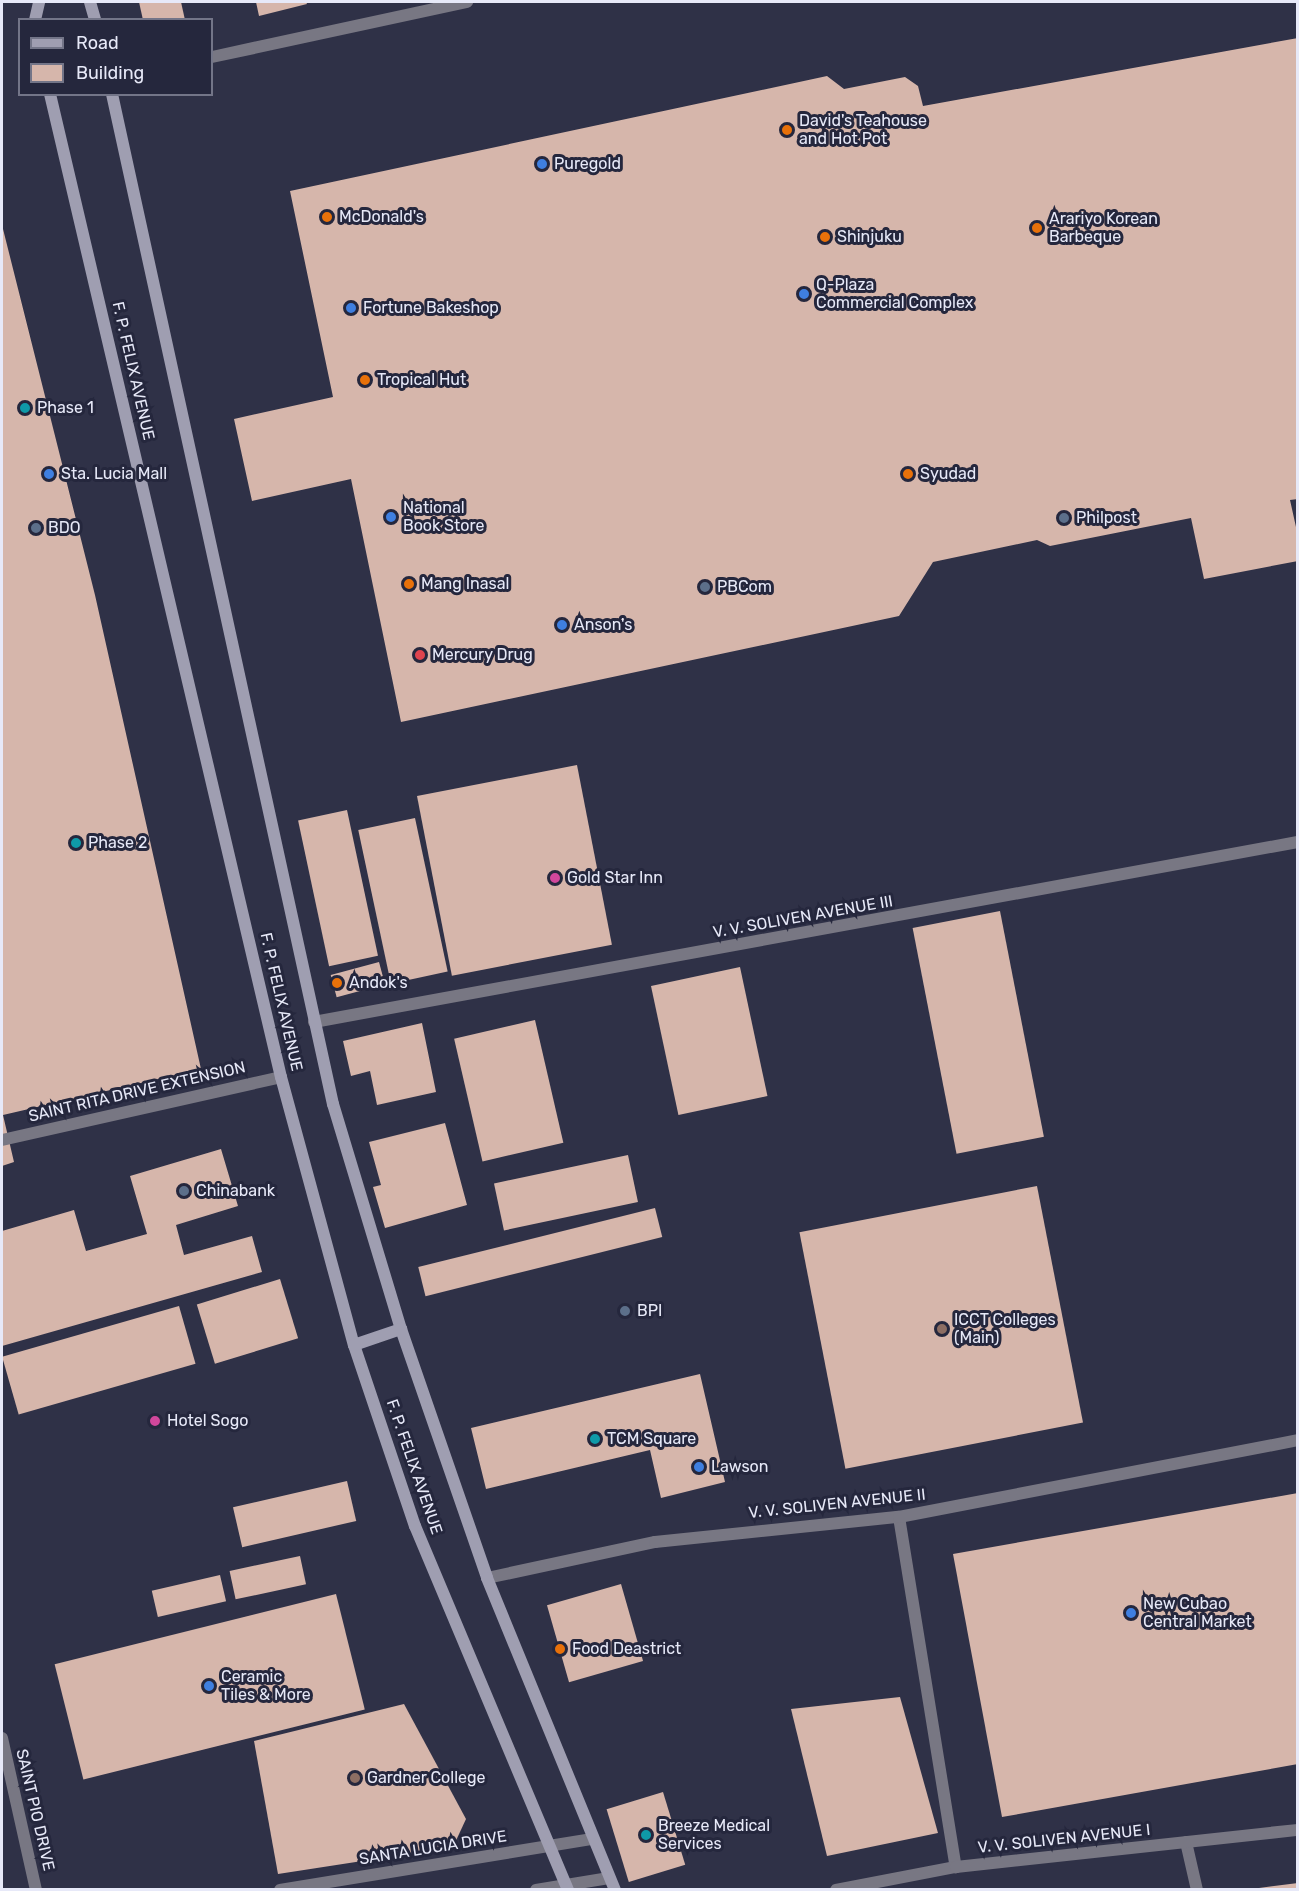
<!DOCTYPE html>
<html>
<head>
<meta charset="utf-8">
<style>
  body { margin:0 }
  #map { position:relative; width:1299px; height:1891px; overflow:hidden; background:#2f3147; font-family:Rubik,sans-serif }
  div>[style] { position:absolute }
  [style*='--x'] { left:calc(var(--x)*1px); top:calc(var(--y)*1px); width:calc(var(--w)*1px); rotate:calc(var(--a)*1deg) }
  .building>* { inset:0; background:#d6b6ab; transform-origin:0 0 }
  .street>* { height:12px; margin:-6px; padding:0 6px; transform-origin:6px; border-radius:6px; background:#787783 }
  .secondary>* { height:12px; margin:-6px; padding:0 6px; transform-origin:6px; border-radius:6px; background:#9f9eb1 }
  .dots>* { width:16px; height:16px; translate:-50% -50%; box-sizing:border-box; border:3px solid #25273d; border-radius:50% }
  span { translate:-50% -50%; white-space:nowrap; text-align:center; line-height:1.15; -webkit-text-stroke:6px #25273d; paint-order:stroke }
  .poi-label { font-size:16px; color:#e7e9f8 }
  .left { translate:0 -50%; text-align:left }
  .street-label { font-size:16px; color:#e7e9f8 }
  .frame { position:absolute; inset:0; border:3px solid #e7e9f8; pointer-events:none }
  .legend { position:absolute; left:18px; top:18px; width:195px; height:78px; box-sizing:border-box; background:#25273d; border:2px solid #737588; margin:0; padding:8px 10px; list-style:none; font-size:18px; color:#e7e9f8 }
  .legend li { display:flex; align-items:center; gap:12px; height:30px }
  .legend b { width:30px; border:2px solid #737588 }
</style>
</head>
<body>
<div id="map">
  <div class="building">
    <i style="clip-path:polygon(139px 2px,181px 2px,185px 20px,143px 20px)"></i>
    <i style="clip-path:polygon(256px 2px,306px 2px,307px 4px,259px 16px)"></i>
    <i style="clip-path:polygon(1298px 38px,1298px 499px,1290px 500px,1298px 536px,1298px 561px,1204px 579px,1191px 518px,1050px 546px,1037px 540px,933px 562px,899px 616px,401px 722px,351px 479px,252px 501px,234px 419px,333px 397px,290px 191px,827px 76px,844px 89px,905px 77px,918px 86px,923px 106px)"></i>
    <i style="clip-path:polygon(2px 225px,95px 595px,201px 1069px,3px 1115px,14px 1162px,2px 1166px)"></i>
    <i style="left:577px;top:765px;width:183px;height:163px;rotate:79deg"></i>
    <i style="left:347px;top:810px;width:149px;height:50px;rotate:78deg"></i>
    <i style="left:415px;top:818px;width:157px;height:58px;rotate:78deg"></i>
    <i style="left:1000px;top:911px;width:230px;height:89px;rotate:79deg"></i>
    <i style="left:379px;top:962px;width:23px;height:50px;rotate:75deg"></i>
    <i style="left:740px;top:967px;width:132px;height:91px;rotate:78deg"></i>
    <i style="left:535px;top:1020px;width:126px;height:83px;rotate:77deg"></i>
    <i style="clip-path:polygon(422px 1023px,436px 1092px,377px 1105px,370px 1071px,351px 1076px,343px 1041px)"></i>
    <i style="clip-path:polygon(445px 1123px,467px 1205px,385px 1228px,373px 1187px,381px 1185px,369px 1142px)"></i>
    <i style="clip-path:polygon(221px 1149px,238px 1206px,176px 1225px,184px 1255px,252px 1236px,262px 1272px,2px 1346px,2px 1231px,74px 1210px,86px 1251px,147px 1234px,130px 1176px)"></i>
    <i style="left:628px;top:1155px;width:48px;height:137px;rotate:78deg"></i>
    <i style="left:1037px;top:1186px;width:241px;height:242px;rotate:79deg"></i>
    <i style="left:655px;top:1208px;width:30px;height:244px;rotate:76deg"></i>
    <i style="left:280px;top:1279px;width:62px;height:87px;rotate:73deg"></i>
    <i style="left:179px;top:1306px;width:60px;height:184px;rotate:74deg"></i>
    <i style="clip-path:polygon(700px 1374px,725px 1482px,661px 1498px,650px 1450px,486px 1489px,471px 1428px)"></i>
    <i style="left:347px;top:1481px;width:41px;height:117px;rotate:77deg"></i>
    <i style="clip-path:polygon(1298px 1493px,1298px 1764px,1002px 1817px,953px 1554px)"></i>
    <i style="left:300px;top:1556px;width:29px;height:72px;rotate:78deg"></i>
    <i style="left:220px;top:1575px;width:27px;height:70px;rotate:77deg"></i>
    <i style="left:621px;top:1584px;width:80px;height:77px;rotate:74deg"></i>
    <i style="left:336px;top:1594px;width:119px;height:290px;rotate:76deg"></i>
    <i style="clip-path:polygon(900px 1697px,938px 1833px,827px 1856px,791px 1709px)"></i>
    <i style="clip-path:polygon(404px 1704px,466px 1819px,453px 1847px,278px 1874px,254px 1741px)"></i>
    <i style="left:663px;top:1792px;width:76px;height:59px;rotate:73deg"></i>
    <i style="clip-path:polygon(1298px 1883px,1298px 1890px,1259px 1890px,1259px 1888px)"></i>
  </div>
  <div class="street">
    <i style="--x:212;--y:57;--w:261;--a:-12.2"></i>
    <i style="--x:314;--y:1022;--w:1000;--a:-10.37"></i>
    <i style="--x:2;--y:1140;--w:286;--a:-12.7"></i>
    <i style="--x:899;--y:1517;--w:355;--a:80.8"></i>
    <i style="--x:487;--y:1578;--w:172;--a:-12.1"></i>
    <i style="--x:655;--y:1542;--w:245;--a:-5.9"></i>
    <i style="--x:899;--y:1517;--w:406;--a:-10.9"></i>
    <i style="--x:2;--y:1738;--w:156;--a:77.4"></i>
    <i style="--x:1186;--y:1842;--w:49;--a:77.1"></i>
    <i style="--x:280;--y:1890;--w:315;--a:-9.3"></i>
    <i style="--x:536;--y:1890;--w:74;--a:-9.3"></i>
    <i style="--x:836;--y:1890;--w:122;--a:-10.9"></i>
    <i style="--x:956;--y:1867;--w:344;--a:-6.2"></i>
  </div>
  <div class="secondary">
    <i style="--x:90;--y:2;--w:19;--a:74"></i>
    <i style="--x:35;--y:20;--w:18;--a:-77"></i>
    <i style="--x:50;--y:94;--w:1010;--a:76.78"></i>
    <i style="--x:281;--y:1077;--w:278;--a:74.8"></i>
    <i style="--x:354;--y:1345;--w:191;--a:71.4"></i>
    <i style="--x:415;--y:1526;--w:395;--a:67.2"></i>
    <i style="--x:112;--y:94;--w:1034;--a:77.66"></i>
    <i style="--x:333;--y:1104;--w:235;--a:73.2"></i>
    <i style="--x:401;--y:1329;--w:263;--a:70.9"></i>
    <i style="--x:487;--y:1578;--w:337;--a:67.7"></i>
    <i style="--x:354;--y:1345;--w:50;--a:-18.8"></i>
  </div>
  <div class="dots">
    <i style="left:787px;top:130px;background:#e8710a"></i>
    <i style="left:542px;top:164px;background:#3f7fe0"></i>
    <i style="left:327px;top:217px;background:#e8710a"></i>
    <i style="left:1037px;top:228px;background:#e8710a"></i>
    <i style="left:825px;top:237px;background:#e8710a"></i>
    <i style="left:804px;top:294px;background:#3f7fe0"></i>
    <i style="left:351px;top:308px;background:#3f7fe0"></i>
    <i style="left:365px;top:380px;background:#e8710a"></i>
    <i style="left:25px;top:408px;background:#0f9aa8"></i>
    <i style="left:49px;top:474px;background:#3f7fe0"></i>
    <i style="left:908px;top:474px;background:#e8710a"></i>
    <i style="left:391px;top:517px;background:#3f7fe0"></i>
    <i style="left:1064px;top:518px;background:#5c6f8a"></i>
    <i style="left:36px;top:528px;background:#5c6f8a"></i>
    <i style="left:409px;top:584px;background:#e8710a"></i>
    <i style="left:705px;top:587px;background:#5c6f8a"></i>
    <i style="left:562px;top:625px;background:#3f7fe0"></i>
    <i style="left:420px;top:655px;background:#e0444e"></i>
    <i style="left:76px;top:843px;background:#0f9aa8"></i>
    <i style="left:555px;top:878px;background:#d1479c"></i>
    <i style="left:337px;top:983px;background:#e8710a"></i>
    <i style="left:184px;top:1191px;background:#5c6f8a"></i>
    <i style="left:625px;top:1311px;background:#5c6f8a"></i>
    <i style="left:942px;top:1329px;background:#8d6e63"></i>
    <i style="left:155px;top:1421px;background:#d1479c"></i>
    <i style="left:595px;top:1439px;background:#0f9aa8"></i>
    <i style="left:699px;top:1467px;background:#3f7fe0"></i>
    <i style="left:1131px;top:1613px;background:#3f7fe0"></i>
    <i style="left:560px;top:1649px;background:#e8710a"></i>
    <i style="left:209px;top:1686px;background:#3f7fe0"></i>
    <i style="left:355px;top:1778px;background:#8d6e63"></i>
    <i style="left:646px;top:1835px;background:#0f9aa8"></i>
  </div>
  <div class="poi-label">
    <span class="left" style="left:799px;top:130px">David's Teahouse<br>and Hot Pot</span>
    <span class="left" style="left:554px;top:164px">Puregold</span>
    <span class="left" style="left:339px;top:217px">McDonald's</span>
    <span class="left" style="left:1049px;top:228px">Arariyo Korean<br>Barbeque</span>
    <span class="left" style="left:837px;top:237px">Shinjuku</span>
    <span class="left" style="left:816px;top:294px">Q-Plaza<br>Commercial Complex</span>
    <span class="left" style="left:363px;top:308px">Fortune Bakeshop</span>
    <span class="left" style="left:377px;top:380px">Tropical Hut</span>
    <span class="left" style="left:37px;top:408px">Phase 1</span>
    <span class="left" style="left:61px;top:474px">Sta. Lucia Mall</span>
    <span class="left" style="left:920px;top:474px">Syudad</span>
    <span class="left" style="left:403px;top:517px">National<br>Book Store</span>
    <span class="left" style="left:1076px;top:518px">Philpost</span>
    <span class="left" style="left:48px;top:528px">BDO</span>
    <span class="left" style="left:421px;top:584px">Mang Inasal</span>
    <span class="left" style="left:717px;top:587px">PBCom</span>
    <span class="left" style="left:574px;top:625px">Anson's</span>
    <span class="left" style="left:432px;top:655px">Mercury Drug</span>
    <span class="left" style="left:88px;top:843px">Phase 2</span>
    <span class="left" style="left:567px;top:878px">Gold Star Inn</span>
    <span class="left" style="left:349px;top:983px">Andok's</span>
    <span class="left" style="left:196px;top:1191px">Chinabank</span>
    <span class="left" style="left:637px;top:1311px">BPI</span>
    <span class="left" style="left:954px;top:1329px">ICCT Colleges<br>(Main)</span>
    <span class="left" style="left:167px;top:1421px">Hotel Sogo</span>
    <span class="left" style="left:607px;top:1439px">TCM Square</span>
    <span class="left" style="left:711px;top:1467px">Lawson</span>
    <span class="left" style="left:1143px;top:1613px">New Cubao<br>Central Market</span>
    <span class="left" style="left:572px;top:1649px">Food Deastrict</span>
    <span class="left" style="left:221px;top:1686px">Ceramic<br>Tiles &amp; More</span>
    <span class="left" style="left:367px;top:1778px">Gardner College</span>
    <span class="left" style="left:658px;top:1835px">Breeze Medical<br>Services</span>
  </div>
  <div class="street-label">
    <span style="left:133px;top:371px;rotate:77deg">F. P. FELIX AVENUE</span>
    <span style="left:803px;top:917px;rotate:-10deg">V. V. SOLIVEN AVENUE III</span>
    <span style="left:281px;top:1002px;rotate:77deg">F. P. FELIX AVENUE</span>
    <span style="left:137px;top:1092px;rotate:-13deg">SAINT RITA DRIVE EXTENSION</span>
    <span style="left:414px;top:1467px;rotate:71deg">F. P. FELIX AVENUE</span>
    <span style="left:837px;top:1504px;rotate:-6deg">V. V. SOLIVEN AVENUE II</span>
    <span style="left:35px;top:1810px;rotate:77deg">SAINT PIO DRIVE</span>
    <span style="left:1064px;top:1839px;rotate:-6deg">V. V. SOLIVEN AVENUE I</span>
    <span style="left:433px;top:1848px;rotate:-9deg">SANTA LUCIA DRIVE</span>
  </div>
  <div class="frame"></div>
  <ul class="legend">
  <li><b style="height:8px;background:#9f9eb1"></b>Road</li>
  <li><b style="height:16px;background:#d6b6ab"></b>Building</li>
  </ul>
</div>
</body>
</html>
